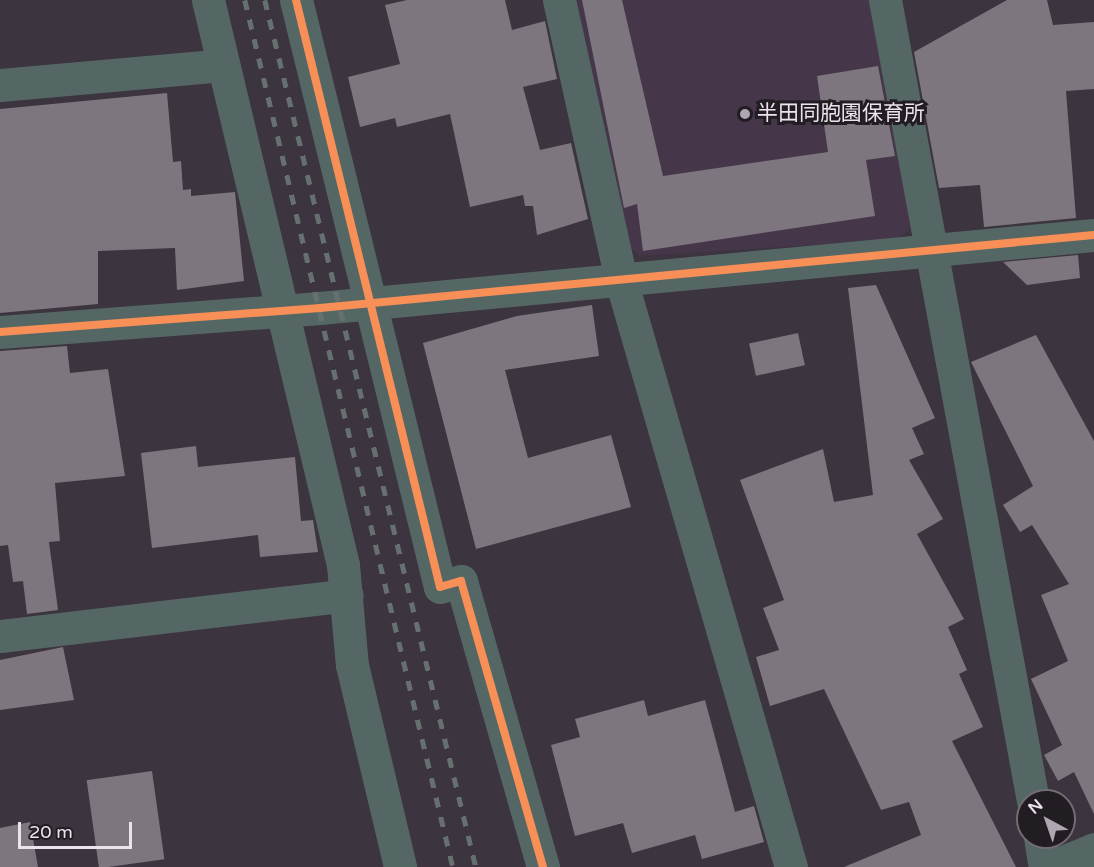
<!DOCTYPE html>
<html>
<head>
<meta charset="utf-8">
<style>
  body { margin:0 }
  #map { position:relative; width:1094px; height:867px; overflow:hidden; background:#3c343e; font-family:"Varela Round","Noto Sans JP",sans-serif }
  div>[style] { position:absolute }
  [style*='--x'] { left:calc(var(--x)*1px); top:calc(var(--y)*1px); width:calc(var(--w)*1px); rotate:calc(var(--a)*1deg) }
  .built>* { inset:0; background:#463649 }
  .building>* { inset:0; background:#7d767f; transform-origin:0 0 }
  .street>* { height:33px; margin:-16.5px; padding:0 16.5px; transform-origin:16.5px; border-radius:16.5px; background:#556765 }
  .rail>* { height:4.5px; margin-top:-2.25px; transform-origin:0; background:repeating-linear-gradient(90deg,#677071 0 10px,transparent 0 20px) }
  .cycleway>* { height:8px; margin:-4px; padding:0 4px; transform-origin:4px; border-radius:4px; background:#f78f57 }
  .dots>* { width:16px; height:16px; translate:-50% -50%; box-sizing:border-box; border:3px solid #221c23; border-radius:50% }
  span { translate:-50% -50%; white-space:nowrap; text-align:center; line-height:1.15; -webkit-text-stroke:6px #221c23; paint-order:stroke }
  .poi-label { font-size:21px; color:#ece3ed }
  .left { translate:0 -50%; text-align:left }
  .north { position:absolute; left:1016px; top:789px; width:60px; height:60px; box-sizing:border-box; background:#221c23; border:2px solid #736c74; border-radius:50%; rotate:320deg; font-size:16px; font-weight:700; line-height:24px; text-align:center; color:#ece3ed }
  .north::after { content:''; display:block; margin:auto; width:21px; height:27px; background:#aea6b0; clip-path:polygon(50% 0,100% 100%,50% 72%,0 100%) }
  .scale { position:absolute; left:18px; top:822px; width:114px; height:27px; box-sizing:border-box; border:3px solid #ece3ed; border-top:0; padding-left:8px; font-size:18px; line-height:21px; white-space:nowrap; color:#ece3ed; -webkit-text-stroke:4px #221c23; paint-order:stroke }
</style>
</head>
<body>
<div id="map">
  <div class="built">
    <i style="clip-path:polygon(576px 0,869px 0,912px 227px,896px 240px,639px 256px,627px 243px)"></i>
  </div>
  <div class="building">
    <i style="clip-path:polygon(407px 0,505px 0,512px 30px,545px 21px,557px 79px,523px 87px,540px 150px,571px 143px,588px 219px,537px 235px,533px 206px,525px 206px,523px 195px,470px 207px,450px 114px,397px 127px,395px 118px,360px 127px,348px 77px,400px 64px,385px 5px)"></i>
    <i style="clip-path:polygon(582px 0,622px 0,663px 176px,828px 152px,817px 76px,878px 66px,895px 156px,866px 160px,875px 216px,643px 251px,637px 204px,624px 208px)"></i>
    <i style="clip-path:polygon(1007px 0,1047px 0,1053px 25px,1094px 22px,1094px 89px,1066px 91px,1076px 218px,984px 227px,980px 185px,939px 188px,914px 52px)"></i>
    <i style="clip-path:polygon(167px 93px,173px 162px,181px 161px,183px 190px,191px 189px,191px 196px,235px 192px,244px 281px,177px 290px,175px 248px,98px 251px,98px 304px,0 313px,0 109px)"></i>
    <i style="clip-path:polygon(1078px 255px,1080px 278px,1027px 285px,1003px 262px)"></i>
    <i style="clip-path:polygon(876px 285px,935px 418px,912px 428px,924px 454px,909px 460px,943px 519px,917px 534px,964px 619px,948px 627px,967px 670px,959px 674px,983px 727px,952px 741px,1016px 867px,844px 867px,921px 835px,909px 802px,881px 810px,824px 689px,770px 706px,756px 657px,779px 650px,763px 608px,784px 600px,740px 480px,823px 449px,834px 502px,873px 495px,848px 288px)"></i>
    <i style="clip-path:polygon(592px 305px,599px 356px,505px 370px,528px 458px,611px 435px,631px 507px,476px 549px,423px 343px,517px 316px)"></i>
    <i style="left:798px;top:333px;width:33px;height:50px;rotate:78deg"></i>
    <i style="clip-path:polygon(1036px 335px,1094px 441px,1094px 814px,1074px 772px,1058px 781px,1044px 755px,1062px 745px,1031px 679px,1068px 661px,1041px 595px,1069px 584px,1032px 525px,1020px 532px,1003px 505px,1033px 486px,971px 362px)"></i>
    <i style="clip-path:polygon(67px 346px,70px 373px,108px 369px,125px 476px,55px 483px,60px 541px,49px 542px,58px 610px,27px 614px,23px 581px,13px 582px,8px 545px,0 546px,0 351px)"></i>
    <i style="clip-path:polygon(196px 446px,198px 467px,295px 457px,301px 521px,313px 520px,318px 552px,260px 557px,258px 535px,152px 548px,141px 453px)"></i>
    <i style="clip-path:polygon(63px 647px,74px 700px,0 710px,0 660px)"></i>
    <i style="clip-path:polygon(644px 700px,648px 716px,705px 700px,735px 812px,754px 806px,764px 842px,702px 859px,695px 835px,632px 853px,623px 823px,575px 836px,551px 745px,580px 737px,575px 719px)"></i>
    <i style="left:152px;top:771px;width:89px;height:66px;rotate:82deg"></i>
    <i style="clip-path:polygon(30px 822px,38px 867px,0 867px,0 828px)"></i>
  </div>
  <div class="street">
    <i style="--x:208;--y:0;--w:581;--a:76.56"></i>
    <i style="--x:343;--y:565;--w:100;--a:84.9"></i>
    <i style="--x:352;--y:665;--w:208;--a:76.6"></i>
    <i style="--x:296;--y:0;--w:604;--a:76.22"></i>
    <i style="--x:440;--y:587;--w:22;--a:-16"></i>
    <i style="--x:461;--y:581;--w:298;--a:74"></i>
    <i style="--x:559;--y:0;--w:287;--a:77.5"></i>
    <i style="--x:621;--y:280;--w:611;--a:73.85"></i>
    <i style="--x:885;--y:0;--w:815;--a:79.53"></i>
    <i style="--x:0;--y:85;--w:224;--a:-5.1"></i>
    <i style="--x:0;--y:332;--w:321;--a:-4.3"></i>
    <i style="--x:320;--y:308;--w:777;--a:-5.39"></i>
    <i style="--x:0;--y:636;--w:349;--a:-6.7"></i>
    <i style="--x:1040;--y:837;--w:30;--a:81"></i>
    <i style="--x:1051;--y:867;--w:47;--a:-22.7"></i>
  </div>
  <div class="rail">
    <i style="--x:245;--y:0;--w:892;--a:76.51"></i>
    <i style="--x:265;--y:0;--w:892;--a:76.32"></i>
  </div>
  <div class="cycleway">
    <i style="--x:296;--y:0;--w:604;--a:76.22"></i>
    <i style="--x:440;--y:587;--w:22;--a:-16"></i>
    <i style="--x:461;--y:581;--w:298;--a:74"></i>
    <i style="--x:0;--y:332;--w:321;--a:-4.3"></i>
    <i style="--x:320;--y:308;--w:777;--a:-5.39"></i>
  </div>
  <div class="dots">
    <i style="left:745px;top:114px;background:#aea6b0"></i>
  </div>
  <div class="poi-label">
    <span class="left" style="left:757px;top:114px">半田同胞園保育所</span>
  </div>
  <div class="north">N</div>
  <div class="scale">20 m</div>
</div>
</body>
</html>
